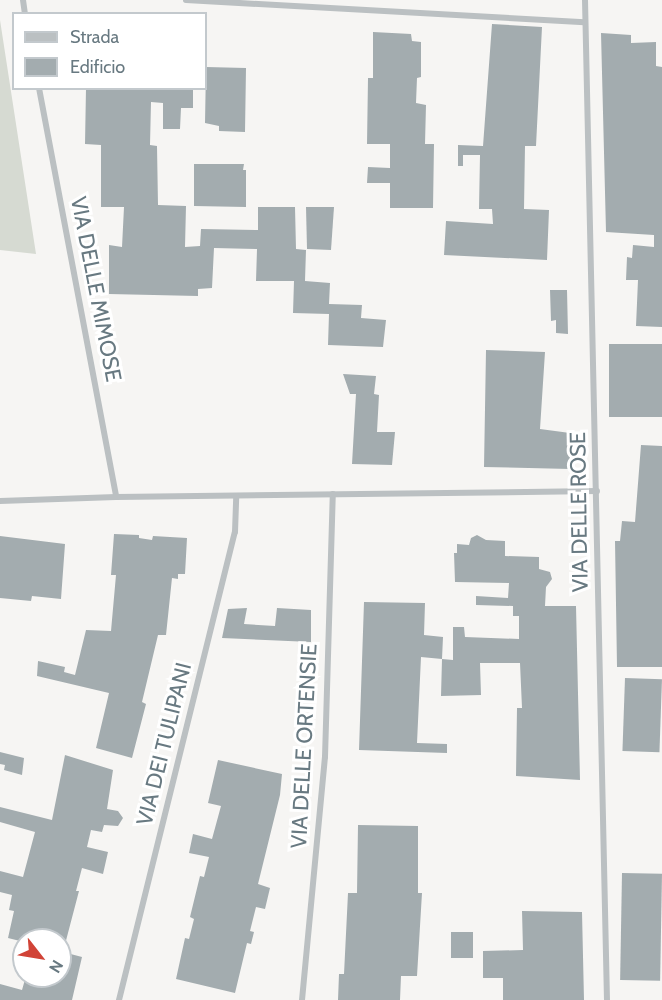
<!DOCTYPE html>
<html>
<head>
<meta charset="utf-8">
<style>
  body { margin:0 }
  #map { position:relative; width:662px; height:1000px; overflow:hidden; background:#f6f5f3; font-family:Cabin,sans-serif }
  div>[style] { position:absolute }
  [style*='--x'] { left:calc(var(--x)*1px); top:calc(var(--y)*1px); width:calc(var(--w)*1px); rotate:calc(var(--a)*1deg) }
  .green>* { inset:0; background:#d6dad2 }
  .building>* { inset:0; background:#a3acaf; transform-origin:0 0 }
  .street>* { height:6px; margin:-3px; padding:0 3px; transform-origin:3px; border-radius:3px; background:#bbc0c2 }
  span { translate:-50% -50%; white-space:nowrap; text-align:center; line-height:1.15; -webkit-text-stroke:6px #fff; paint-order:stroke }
  .street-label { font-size:22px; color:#687981 }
  .legend { position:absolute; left:12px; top:12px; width:195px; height:78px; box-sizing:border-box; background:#fff; border:2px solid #c3c9cd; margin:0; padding:8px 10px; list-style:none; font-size:18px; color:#687981 }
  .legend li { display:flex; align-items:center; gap:12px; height:30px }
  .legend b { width:30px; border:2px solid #c3c9cd }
  .north { position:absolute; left:12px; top:928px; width:60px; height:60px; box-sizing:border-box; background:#fff; border:2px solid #c3c9cd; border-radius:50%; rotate:121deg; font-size:16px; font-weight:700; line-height:24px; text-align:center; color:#687981 }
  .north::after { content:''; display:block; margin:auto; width:21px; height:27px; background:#d14337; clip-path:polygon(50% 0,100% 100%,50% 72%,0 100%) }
</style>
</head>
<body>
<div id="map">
  <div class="green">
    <i style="clip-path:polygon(0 20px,36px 254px,0 250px)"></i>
  </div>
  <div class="building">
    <i style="clip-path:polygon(492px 24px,542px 27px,536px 146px,525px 146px,524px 209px,549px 210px,547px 260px,444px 255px,446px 221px,493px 224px,492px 209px,479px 209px,480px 155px,463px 155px,463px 166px,458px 166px,458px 145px,483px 146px)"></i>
    <i style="clip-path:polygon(373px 32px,411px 34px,412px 41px,421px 42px,421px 77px,417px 78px,416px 103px,426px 105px,425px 144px,434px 144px,433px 208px,390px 208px,390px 183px,367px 183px,368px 167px,390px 168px,390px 144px,367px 144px,368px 78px,373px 78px)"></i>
    <i style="clip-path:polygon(601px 33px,631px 35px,631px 43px,656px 42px,656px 66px,662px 67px,662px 327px,636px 326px,638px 280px,626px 280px,627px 257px,632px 258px,633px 245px,654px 247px,654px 235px,606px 232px)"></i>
    <i style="clip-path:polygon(206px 67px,246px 68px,245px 132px,219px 131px,219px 126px,205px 123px)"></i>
    <i style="clip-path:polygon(86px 88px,193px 88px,193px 108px,181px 108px,180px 129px,163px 129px,163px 103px,151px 102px,150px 145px,157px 146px,158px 205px,186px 206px,185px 247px,200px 246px,201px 229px,258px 230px,258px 207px,295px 207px,296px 249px,306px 250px,305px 281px,330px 283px,329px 304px,362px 305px,361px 318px,386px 320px,383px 347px,328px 345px,329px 314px,293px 313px,294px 281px,256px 281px,257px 249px,214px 248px,212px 288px,198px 289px,198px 296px,109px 294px,109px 245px,122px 247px,124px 207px,101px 207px,101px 145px,85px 144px)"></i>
    <i style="clip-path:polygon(194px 164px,244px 164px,243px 170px,246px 170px,246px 207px,194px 206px)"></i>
    <i style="clip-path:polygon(306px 207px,334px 207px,331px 250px,307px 249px)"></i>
    <i style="clip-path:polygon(550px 290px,567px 290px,568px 334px,556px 333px,556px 320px,551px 321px)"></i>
    <i style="left:662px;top:344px;width:73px;height:53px;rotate:90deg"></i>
    <i style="clip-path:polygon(486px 350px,545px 352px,540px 429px,570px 433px,570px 469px,484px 467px)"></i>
    <i style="clip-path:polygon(343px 374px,376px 376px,374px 394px,379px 395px,377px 432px,395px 432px,392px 465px,352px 464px,356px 394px,350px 394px)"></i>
    <i style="clip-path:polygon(641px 445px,662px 446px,662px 667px,617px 667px,615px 541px,620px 541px,622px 521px,635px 522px)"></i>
    <i style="clip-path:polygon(114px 534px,139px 535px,139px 538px,152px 540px,153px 536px,187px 538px,185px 574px,178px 574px,178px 579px,172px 578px,166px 635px,158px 635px,142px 702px,146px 704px,132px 758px,96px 748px,109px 693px,37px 676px,38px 661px,65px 667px,64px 672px,75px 675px,86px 630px,111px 631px,116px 575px,111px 575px)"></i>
    <i style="clip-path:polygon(477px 535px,486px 540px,505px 541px,505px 556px,539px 557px,539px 569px,550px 572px,552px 579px,546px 587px,545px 606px,576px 606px,580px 780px,516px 776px,517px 708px,522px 708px,520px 663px,480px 663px,481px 695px,441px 696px,442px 659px,421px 657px,417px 743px,447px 744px,447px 753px,359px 750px,364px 602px,425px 603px,424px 635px,443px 637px,442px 659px,453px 660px,453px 627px,464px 627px,465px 637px,519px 639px,519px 616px,513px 616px,513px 606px,476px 605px,476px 596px,508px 598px,509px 583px,455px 582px,454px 553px,457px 553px,457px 544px,469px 545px,471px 538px)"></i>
    <i style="clip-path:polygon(0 536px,65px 544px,61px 599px,32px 596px,31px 601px,0 598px)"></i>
    <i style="clip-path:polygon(247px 608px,244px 624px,275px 626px,277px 608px,311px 610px,311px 642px,222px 638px,228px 609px)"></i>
    <i style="left:625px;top:678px;width:37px;height:73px;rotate:2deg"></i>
    <i style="clip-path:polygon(0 752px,24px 758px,22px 775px,4px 770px,5px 765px,0 764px)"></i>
    <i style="clip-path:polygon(65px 755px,113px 770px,107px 809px,118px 811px,123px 818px,118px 826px,104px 825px,102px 832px,91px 830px,87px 847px,108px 852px,103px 874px,82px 868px,76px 891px,79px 891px,63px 952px,82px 957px,72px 1000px,0 1000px,0 984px,22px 990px,26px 976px,60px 976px,60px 940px,24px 942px,8px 938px,14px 911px,9px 910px,12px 895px,0 892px,0 871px,23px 877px,35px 832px,0 822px,0 807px,52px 820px)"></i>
    <i style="clip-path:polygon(218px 760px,282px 774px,280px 795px,258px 884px,270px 888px,265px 909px,256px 907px,250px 931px,254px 932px,251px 944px,247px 943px,235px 993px,176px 979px,185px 938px,189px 939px,194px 919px,190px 917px,200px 876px,204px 877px,209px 857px,189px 853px,193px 834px,212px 839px,221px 806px,208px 803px)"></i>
    <i style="clip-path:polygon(358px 825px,418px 826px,418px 893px,422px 893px,417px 976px,401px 976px,400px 1000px,338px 1000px,339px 974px,344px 974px,348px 893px,357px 893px)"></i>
    <i style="left:622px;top:873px;width:40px;height:107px;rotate:1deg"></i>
    <i style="clip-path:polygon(522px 911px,582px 912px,584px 1000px,503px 1000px,503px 978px,483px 978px,483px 951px,523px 950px)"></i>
    <i style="left:451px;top:932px;width:22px;height:26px"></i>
  </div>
  <div class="street">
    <i style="--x:23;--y:0;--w:14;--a:82"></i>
    <i style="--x:186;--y:0;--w:399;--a:3.2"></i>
    <i style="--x:585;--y:0;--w:1000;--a:88.74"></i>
    <i style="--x:39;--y:88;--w:416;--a:79.3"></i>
    <i style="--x:0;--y:501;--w:116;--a:-2"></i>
    <i style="--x:116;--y:497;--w:481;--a:-0.7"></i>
    <i style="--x:119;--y:1000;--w:482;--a:-76.1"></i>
    <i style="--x:235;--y:532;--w:36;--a:-88"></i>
    <i style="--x:302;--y:1000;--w:244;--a:-84.6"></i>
    <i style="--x:325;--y:757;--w:263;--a:-88.3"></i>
  </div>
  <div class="street-label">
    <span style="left:96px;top:289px;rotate:79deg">VIA DELLE MIMOSE</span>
    <span style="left:579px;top:512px;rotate:-91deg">VIA DELLE ROSE</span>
    <span style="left:164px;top:744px;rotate:-76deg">VIA DEI TULIPANI</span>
    <span style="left:304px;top:746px;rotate:-87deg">VIA DELLE ORTENSIE</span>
  </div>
  <ul class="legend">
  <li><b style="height:8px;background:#bbc0c2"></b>Strada</li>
  <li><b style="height:16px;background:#a3acaf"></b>Edificio</li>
  </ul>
  <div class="north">N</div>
</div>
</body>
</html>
